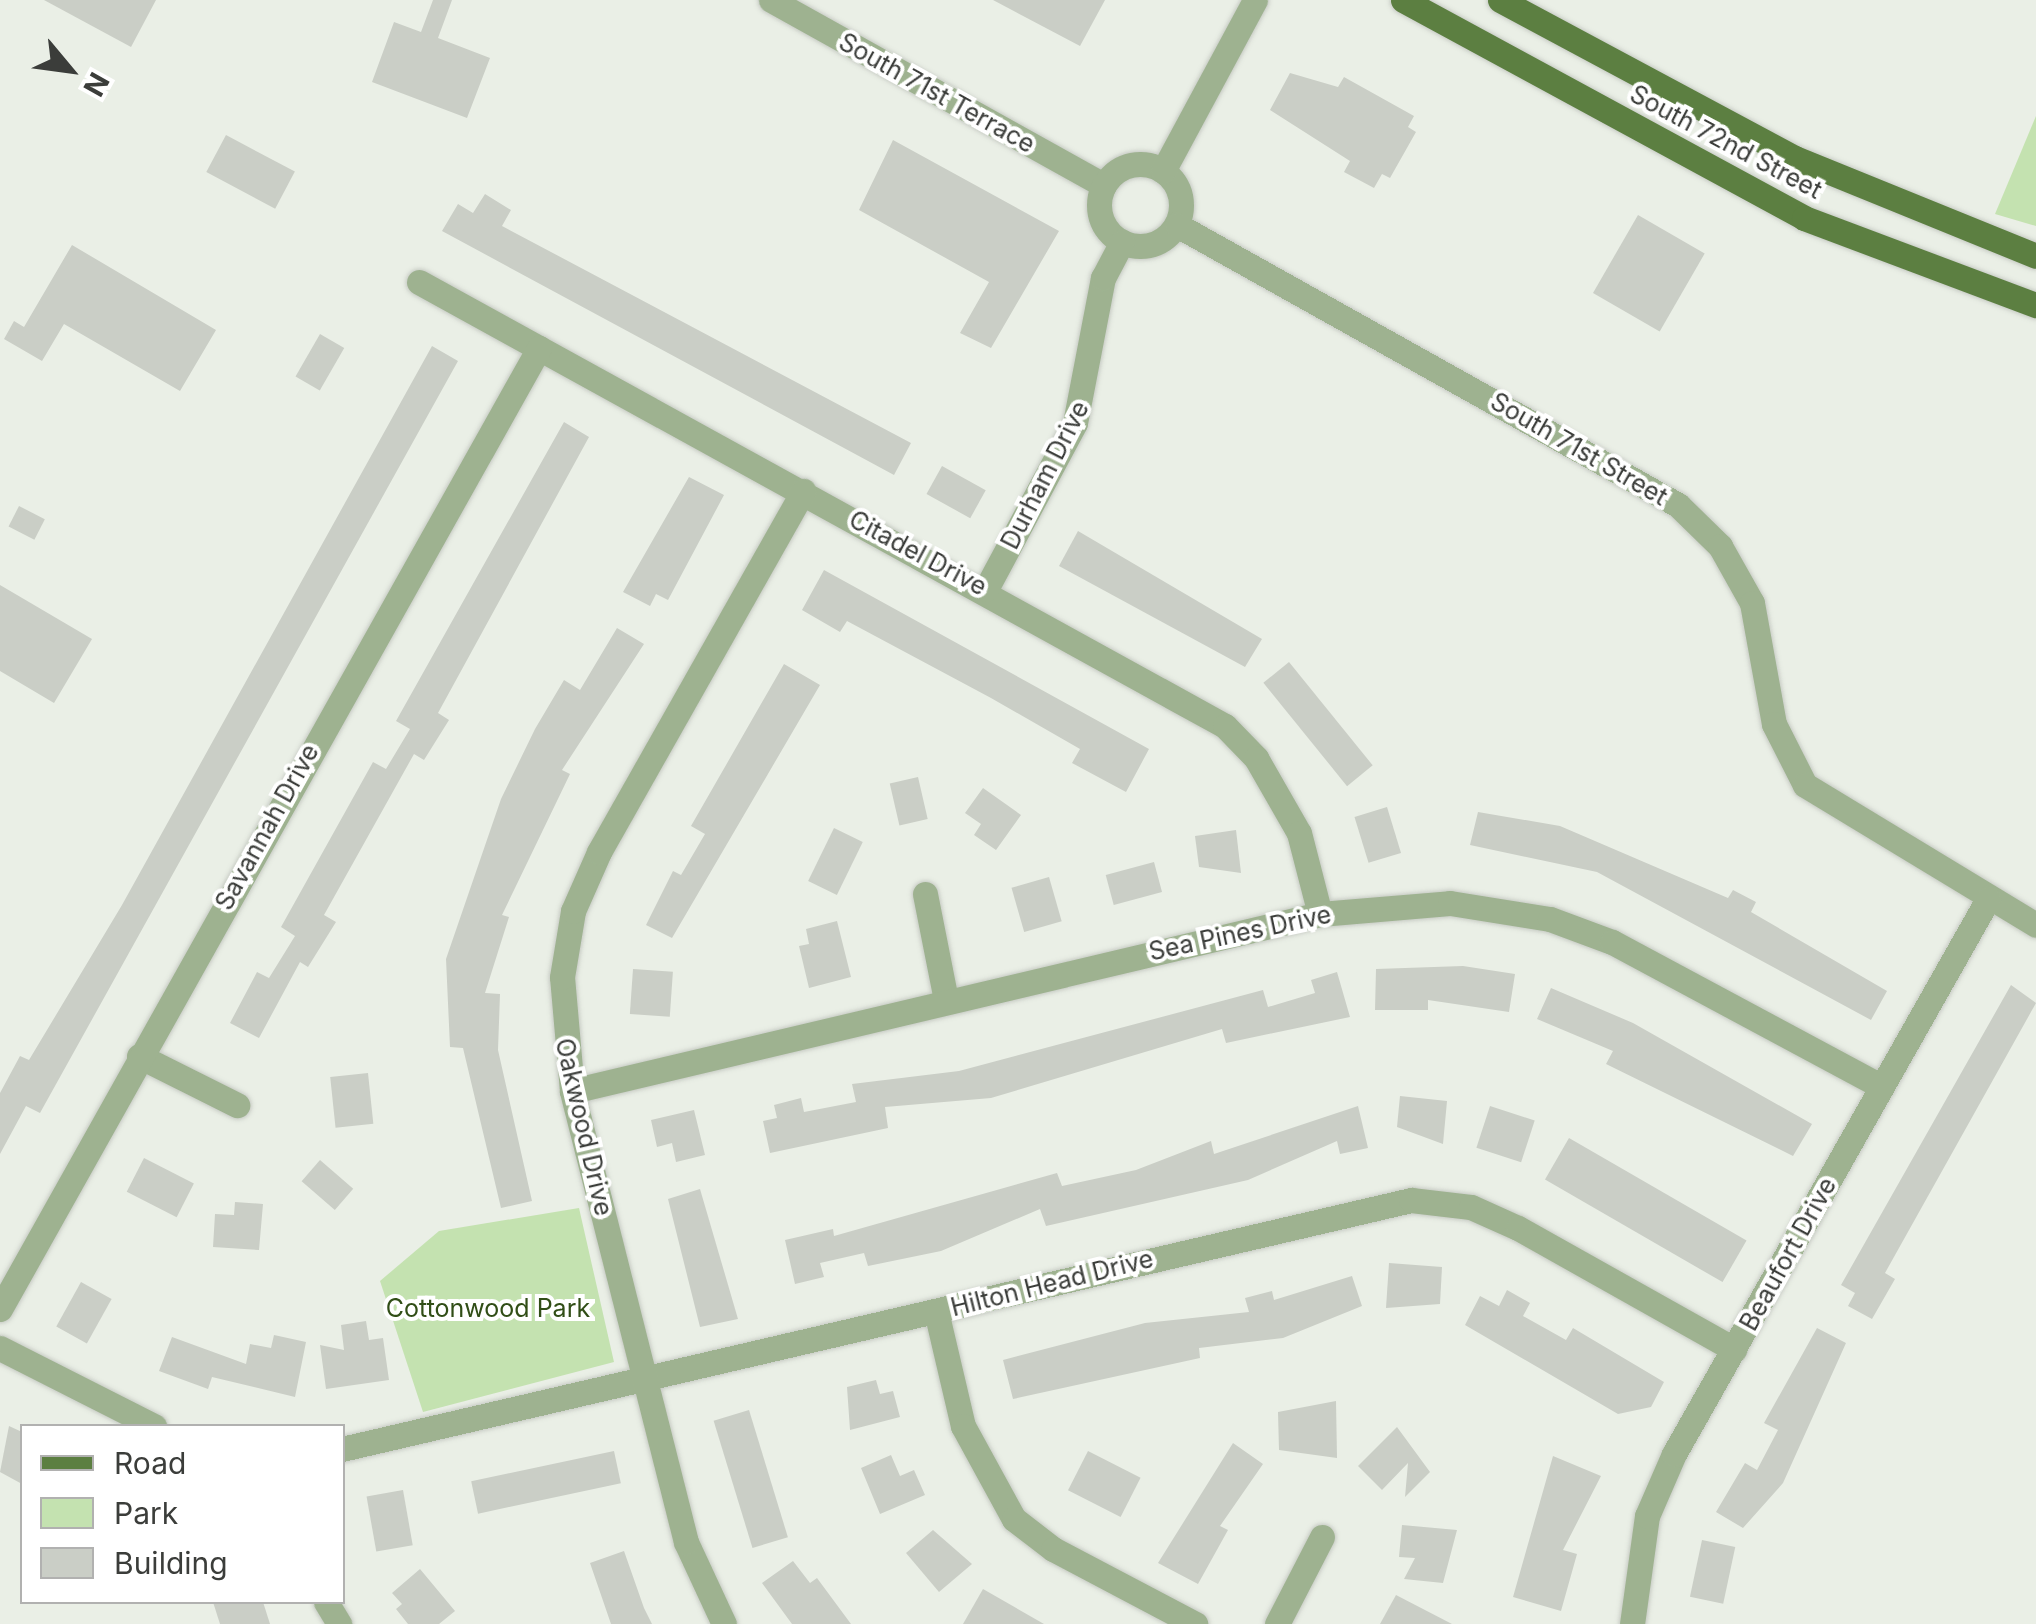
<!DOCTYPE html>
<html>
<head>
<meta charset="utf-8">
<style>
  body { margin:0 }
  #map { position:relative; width:2036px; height:1624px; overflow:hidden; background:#eaefe6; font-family:Inter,sans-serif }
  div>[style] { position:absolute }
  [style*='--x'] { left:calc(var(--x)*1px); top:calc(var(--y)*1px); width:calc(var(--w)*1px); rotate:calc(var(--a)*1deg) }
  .green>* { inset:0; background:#c4e2b0 }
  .building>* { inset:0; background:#cacec6; transform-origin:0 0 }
  .roads { filter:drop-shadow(0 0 2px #c7cbc4) drop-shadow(0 0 2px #c7cbc4) }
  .minor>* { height:25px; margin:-12.5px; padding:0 12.5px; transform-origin:12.5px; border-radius:12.5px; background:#9eb290 }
  .minor>.ring { margin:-12.5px; padding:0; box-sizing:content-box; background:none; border:25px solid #9eb290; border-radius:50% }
  .major>* { height:25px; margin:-12.5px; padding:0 12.5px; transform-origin:12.5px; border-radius:12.5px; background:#5c7f41 }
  span { translate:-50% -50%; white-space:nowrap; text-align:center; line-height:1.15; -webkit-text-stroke:8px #fff; paint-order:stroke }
  .street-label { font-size:25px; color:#3b3d3a }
  .park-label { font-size:25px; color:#314e17 }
  .legend { position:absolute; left:20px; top:1424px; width:325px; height:180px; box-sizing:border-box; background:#fff; border:2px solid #b1b1b0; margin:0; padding:12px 18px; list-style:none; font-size:30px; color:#3b3d3a }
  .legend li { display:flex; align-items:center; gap:20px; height:50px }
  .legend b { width:50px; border:2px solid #b1b1b0 }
  .north { position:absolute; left:20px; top:20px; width:100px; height:100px; -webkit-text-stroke:8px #fff; paint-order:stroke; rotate:119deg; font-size:28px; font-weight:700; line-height:40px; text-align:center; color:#3b3d3a }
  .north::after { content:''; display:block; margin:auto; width:35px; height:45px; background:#3b3d3a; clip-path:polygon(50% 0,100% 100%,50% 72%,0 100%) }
</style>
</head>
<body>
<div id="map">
  <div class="green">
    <i style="clip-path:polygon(2036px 116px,2036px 226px,1995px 214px)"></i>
    <i style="clip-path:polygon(579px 1208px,614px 1362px,423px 1412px,380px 1281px,439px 1231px)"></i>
  </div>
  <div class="building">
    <i style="clip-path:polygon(44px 0,156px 0,131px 47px)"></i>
    <i style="clip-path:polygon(433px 0,452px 0,438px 38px,490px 58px,467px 118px,372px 82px,394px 22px,421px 32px)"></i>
    <i style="clip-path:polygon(993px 0,1105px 0,1080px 46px)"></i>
    <i style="clip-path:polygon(1290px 73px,1338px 87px,1344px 77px,1414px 116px,1408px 127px,1416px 132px,1390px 178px,1382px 174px,1374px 188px,1344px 172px,1350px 161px,1270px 110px)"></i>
    <i style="left:226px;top:135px;width:78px;height:42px;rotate:28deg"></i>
    <i style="clip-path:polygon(893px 140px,1059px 231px,991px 348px,960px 333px,989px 282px,859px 210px)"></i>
    <i style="clip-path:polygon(485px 194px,511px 210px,502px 226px,911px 443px,894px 475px,442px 231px,458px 204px,473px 213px)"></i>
    <i style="left:1638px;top:215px;width:77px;height:90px;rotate:30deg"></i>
    <i style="clip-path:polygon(72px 245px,216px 330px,180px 391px,64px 324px,42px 361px,4px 339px,14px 321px,24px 327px)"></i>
    <i style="left:320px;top:334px;width:28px;height:49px;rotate:30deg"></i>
    <i style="clip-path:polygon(432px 346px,458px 361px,40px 1113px,26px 1106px,0 1154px,0 1093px,20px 1056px,29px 1060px,122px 905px)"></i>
    <i style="clip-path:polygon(564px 422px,589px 437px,438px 713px,449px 720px,424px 760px,414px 754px,324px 915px,336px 922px,308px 967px,300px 962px,259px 1038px,230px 1023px,257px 972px,269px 978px,295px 936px,281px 927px,373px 762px,386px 769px,410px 729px,396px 721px)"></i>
    <i style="left:942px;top:466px;width:50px;height:32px;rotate:29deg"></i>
    <i style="clip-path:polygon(689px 477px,724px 495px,668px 600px,656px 594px,650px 606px,623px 592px)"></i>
    <i style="left:19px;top:506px;width:29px;height:23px;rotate:27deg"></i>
    <i style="clip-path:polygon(1078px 531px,1262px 639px,1245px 667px,1059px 566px)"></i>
    <i style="clip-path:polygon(824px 570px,1149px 749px,1126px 792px,1072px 763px,1080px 749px,991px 698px,847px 621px,840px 632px,802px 610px)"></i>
    <i style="clip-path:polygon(0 585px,92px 639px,54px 703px,0 671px)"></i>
    <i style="clip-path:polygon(617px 628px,644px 644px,562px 770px,570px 774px,502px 915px,509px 917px,485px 993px,500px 994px,498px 1050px,532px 1201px,501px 1208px,463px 1048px,450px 1047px,446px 959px,501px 799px,535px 729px,564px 680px,580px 690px)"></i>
    <i style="left:1289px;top:662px;width:133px;height:33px;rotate:51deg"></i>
    <i style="clip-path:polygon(784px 664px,820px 685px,672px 938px,646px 925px,673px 871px,681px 875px,705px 834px,691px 826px)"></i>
    <i style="left:918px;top:777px;width:43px;height:29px;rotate:77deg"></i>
    <i style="clip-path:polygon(983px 788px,1021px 815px,996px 850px,974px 835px,981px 824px,965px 813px)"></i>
    <i style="left:1387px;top:807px;width:48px;height:34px;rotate:73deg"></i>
    <i style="clip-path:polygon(1478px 812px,1560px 826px,1728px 898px,1733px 890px,1756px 902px,1751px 912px,1887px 991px,1871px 1020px,1597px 872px,1470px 845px)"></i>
    <i style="left:834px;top:828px;width:32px;height:59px;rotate:26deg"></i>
    <i style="clip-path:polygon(1236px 830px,1241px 873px,1199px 867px,1195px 836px)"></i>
    <i style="left:1154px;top:862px;width:31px;height:50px;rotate:75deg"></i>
    <i style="left:1049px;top:877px;width:46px;height:39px;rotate:74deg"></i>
    <i style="clip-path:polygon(837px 921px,851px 977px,809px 988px,799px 946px,809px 944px,806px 929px)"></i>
    <i style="clip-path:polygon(1463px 966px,1515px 974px,1509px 1012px,1428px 1000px,1428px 1010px,1375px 1010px,1376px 969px)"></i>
    <i style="left:633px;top:969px;width:40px;height:45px;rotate:4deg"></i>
    <i style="clip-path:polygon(1337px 972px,1350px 1017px,1226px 1043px,1222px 1029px,991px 1098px,885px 1107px,888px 1128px,770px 1153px,763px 1121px,777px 1118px,774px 1105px,801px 1098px,804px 1112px,856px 1102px,852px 1084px,959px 1071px,1263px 990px,1268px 1007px,1315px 993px,1311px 980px)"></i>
    <i style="clip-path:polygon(2011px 985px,2036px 1003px,1885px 1273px,1895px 1279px,1872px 1319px,1848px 1306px,1855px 1293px,1841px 1285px)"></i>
    <i style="clip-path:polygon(1551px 988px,1633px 1023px,1812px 1124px,1793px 1156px,1606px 1064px,1613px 1051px,1537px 1019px)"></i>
    <i style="left:368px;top:1073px;width:51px;height:38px;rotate:84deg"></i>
    <i style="clip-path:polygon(1400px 1096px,1447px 1101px,1443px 1144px,1397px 1127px)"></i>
    <i style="clip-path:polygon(1358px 1106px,1368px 1148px,1340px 1154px,1337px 1141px,1248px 1180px,1046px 1226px,1040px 1209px,941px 1251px,868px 1266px,864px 1253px,820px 1263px,824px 1277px,795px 1284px,785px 1240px,833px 1229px,834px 1236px,1057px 1173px,1062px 1186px,1136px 1170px,1211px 1141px,1214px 1154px)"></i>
    <i style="left:1490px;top:1106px;width:47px;height:44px;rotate:18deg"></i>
    <i style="clip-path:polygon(694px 1110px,705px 1155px,676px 1162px,672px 1143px,657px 1147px,651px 1120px)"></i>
    <i style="left:1569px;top:1138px;width:205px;height:48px;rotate:30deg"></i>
    <i style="left:144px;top:1158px;width:56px;height:38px;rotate:27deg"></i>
    <i style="left:320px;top:1160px;width:44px;height:28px;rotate:41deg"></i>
    <i style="clip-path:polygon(700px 1189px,738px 1319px,700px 1327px,668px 1199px)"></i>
    <i style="clip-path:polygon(235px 1202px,263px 1204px,259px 1250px,213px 1247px,215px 1214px,234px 1215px)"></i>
    <i style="clip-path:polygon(1389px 1263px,1442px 1267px,1440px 1304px,1386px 1308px)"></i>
    <i style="clip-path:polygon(1352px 1276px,1362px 1306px,1283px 1338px,1199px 1348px,1200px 1358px,1013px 1399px,1003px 1360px,1145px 1323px,1249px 1312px,1245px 1298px,1272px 1291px,1274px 1300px)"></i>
    <i style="left:81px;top:1282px;width:35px;height:51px;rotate:29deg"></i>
    <i style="clip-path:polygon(1507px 1290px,1530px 1303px,1523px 1316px,1566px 1340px,1573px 1328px,1664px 1382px,1651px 1407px,1618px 1414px,1465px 1325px,1480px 1296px,1499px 1306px)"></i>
    <i style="clip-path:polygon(366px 1321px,369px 1340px,383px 1338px,389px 1380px,326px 1389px,320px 1345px,344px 1350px,341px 1325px)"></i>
    <i style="clip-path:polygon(1817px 1328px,1846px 1343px,1783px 1483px,1743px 1528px,1716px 1512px,1745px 1463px,1757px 1470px,1778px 1430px,1764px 1423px)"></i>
    <i style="clip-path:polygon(274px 1335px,306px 1342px,295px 1397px,212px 1377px,208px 1389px,159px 1371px,172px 1337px,246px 1364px,250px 1344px,271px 1348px)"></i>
    <i style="clip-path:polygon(876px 1380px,880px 1394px,893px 1391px,900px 1417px,850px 1430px,847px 1387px)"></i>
    <i style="clip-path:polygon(1336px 1401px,1337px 1458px,1279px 1450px,1278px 1412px)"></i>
    <i style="left:749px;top:1410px;width:133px;height:37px;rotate:73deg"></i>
    <i style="clip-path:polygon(9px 1426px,22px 1432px,22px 1484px,0 1472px)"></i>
    <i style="clip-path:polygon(1397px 1427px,1430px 1472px,1405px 1497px,1408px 1463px,1382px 1490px,1358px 1466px)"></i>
    <i style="clip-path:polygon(1233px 1443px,1263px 1464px,1220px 1526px,1228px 1530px,1198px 1584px,1158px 1563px)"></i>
    <i style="left:614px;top:1451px;width:33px;height:146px;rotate:78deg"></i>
    <i style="left:1088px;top:1451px;width:59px;height:44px;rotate:27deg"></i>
    <i style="clip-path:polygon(891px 1455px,900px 1476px,914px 1470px,925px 1495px,880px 1514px,861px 1468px)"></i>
    <i style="clip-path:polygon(1553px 1456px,1601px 1476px,1563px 1550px,1577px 1554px,1561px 1611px,1513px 1597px)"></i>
    <i style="left:403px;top:1490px;width:56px;height:37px;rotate:80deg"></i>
    <i style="clip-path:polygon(1402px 1525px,1457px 1530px,1443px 1583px,1404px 1579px,1415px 1558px,1399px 1557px)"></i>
    <i style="clip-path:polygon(933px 1530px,972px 1564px,939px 1592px,906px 1553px)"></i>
    <i style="left:1702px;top:1540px;width:34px;height:58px;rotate:12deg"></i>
    <i style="clip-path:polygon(624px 1551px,644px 1608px,652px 1624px,611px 1624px,590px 1563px)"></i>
    <i style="clip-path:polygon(793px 1561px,810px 1583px,817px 1578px,851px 1624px,792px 1624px,762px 1583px)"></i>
    <i style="clip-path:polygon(420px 1569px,455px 1611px,439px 1624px,408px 1624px,396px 1609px,402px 1604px,392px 1593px)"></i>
    <i style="clip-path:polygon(983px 1589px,1044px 1624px,963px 1624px)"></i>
    <i style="clip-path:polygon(1396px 1595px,1452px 1624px,1380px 1624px)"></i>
    <i style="clip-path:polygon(213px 1602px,263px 1602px,270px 1624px,220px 1624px)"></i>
  </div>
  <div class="roads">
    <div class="minor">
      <i style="--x:771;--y:0;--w:381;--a:29.1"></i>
      <i class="ring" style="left:1099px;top:164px;width:57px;height:57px"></i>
      <i style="--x:1163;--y:171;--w:194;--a:-61.7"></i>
      <i style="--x:1177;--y:225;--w:574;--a:29.2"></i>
      <i style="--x:1678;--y:505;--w:59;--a:44.3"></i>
      <i style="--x:1720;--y:546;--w:65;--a:60.7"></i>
      <i style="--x:1752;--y:603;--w:123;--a:79.7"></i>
      <i style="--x:1774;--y:724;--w:68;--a:63.1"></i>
      <i style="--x:1805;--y:785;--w:270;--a:31.2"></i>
      <i style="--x:419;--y:282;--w:920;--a:28.85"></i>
      <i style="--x:1225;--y:726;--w:45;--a:45.9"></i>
      <i style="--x:1256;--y:758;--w:86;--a:60.2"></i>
      <i style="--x:1299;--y:833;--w:84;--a:75.5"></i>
      <i style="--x:986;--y:589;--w:188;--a:-61.8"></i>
      <i style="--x:1075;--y:423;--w:148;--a:-79.1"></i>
      <i style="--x:1103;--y:278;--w:41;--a:-62.2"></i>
      <i style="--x:925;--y:894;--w:108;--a:78.8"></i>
      <i style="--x:139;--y:1056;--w:110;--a:26.6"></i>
      <i style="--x:572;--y:1091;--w:769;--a:-13.31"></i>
      <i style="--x:1320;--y:914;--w:130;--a:-4.8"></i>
      <i style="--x:1450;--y:903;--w:101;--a:9.1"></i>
      <i style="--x:1550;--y:919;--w:66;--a:20.4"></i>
      <i style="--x:1612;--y:942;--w:306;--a:28.2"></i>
      <i style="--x:0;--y:1309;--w:1102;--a:-60.71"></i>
      <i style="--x:936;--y:1311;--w:118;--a:76.8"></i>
      <i style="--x:963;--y:1426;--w:106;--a:61.3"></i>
      <i style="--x:1014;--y:1519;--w:49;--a:37.6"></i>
      <i style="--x:1053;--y:1549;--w:161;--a:27.8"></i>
      <i style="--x:0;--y:1348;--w:173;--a:26.9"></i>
      <i style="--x:342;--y:1449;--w:1098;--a:-13.11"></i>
      <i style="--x:1411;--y:1200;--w:60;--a:6.7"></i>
      <i style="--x:1471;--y:1207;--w:51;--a:24.1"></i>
      <i style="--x:1518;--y:1228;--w:248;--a:29.3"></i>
      <i style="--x:326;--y:1602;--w:26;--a:59"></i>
      <i style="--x:724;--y:1624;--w:90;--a:-114.9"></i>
      <i style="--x:686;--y:1542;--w:465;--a:-104.2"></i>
      <i style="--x:572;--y:1091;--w:114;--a:-95"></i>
      <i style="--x:562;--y:977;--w:67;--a:-80.5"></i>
      <i style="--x:573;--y:911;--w:64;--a:-66.2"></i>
      <i style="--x:599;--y:852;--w:415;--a:-60.5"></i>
      <i style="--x:1277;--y:1624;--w:98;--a:-62.7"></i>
      <i style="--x:1632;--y:1624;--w:109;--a:-82.1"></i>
      <i style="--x:1647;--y:1516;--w:68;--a:-66.5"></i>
      <i style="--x:1674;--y:1454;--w:638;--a:-60.5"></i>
    </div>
    <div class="major">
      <i style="--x:1403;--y:0;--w:456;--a:28.5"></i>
      <i style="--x:1804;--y:218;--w:248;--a:20.6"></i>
      <i style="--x:1500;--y:0;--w:335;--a:28.2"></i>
      <i style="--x:1795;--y:158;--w:260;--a:22.1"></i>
    </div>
  </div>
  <div class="street-label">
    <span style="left:937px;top:93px;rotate:29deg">South 71st Terrace</span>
    <span style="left:1726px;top:142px;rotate:28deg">South 72nd Street</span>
    <span style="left:1579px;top:449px;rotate:30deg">South 71st Street</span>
    <span style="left:1045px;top:475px;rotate:-63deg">Durham Drive</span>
    <span style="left:918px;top:553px;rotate:28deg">Citadel Drive</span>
    <span style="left:267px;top:827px;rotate:-61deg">Savannah Drive</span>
    <span style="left:1240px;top:933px;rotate:-12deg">Sea Pines Drive</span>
    <span style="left:584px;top:1127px;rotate:77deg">Oakwood Drive</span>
    <span style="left:1788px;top:1254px;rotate:-61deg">Beaufort Drive</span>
    <span style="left:1052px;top:1283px;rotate:-14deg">Hilton Head Drive</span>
  </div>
  <div class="park-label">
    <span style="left:488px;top:1308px">Cottonwood Park</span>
  </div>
  <ul class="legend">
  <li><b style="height:12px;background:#5c7f41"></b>Road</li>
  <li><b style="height:28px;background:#c4e2b0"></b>Park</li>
  <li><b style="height:28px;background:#cacec6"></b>Building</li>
  </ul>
  <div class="north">N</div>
</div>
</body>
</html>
